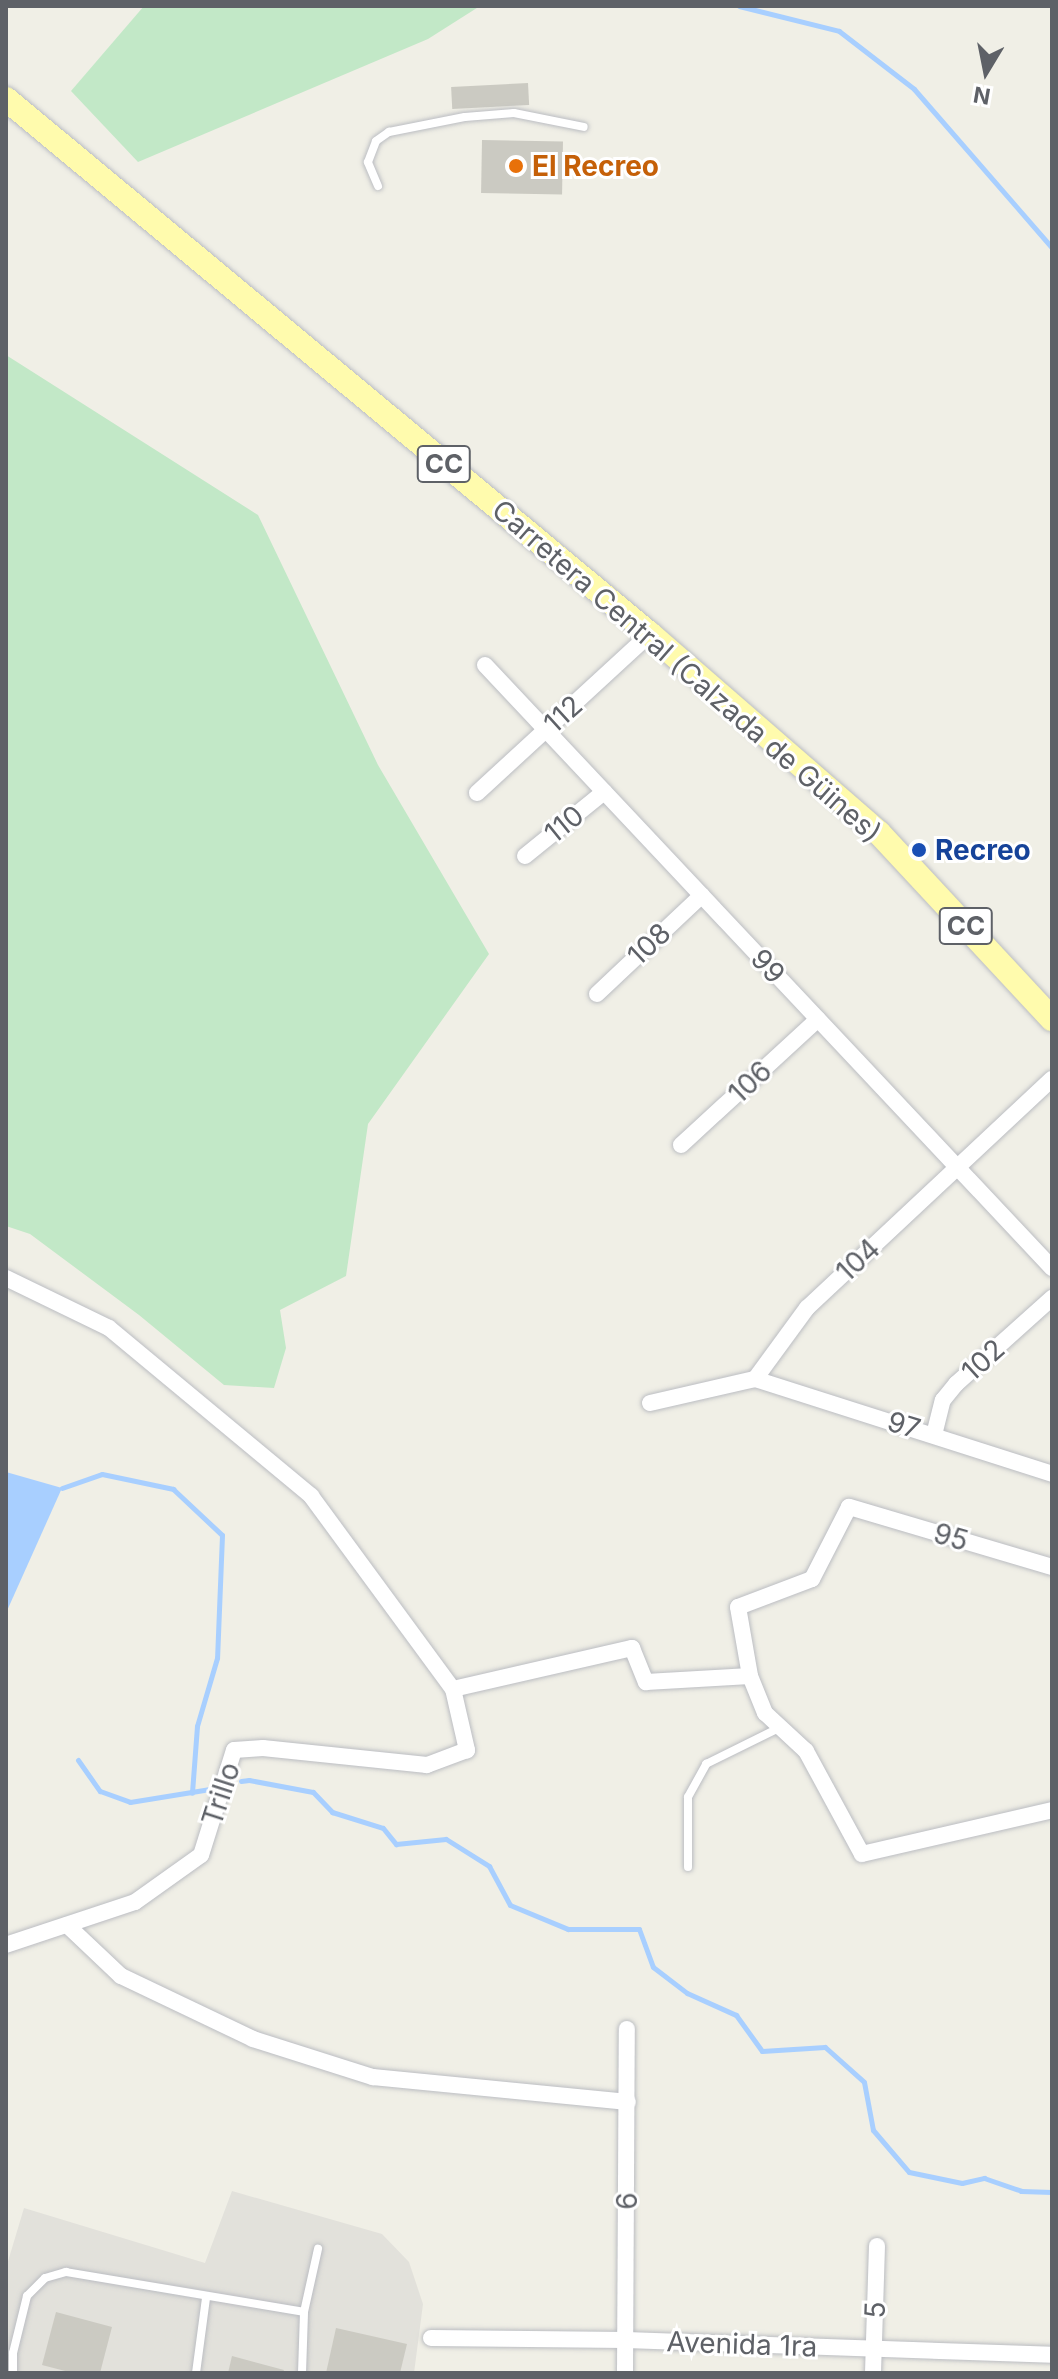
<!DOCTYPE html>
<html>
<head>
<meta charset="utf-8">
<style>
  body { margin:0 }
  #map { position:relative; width:1058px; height:2379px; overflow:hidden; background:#f0efe6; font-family:Inter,sans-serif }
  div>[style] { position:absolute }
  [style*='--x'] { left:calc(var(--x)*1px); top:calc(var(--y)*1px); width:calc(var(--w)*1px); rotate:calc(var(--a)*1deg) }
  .industrial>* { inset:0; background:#e2e1db }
  .green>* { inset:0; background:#c2e8c7 }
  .water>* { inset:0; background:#a8cfff }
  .stream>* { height:5px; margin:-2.5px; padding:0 2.5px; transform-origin:2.5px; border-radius:2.5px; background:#a8cfff }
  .building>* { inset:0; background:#cbcac2; transform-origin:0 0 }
  .roads { filter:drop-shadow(0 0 2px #bbbdc2) drop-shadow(0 0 2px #bbbdc2) }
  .service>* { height:8px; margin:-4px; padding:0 4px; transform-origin:4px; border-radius:4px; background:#fff }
  .minor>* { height:16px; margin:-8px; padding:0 8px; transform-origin:8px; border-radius:8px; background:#fff }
  .primary>* { height:24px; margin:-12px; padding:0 12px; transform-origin:12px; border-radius:12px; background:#fffbad }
  .dots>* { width:22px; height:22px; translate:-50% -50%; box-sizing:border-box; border:4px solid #fff; border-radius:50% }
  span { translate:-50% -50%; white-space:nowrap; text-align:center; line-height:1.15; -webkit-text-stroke:6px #fff; paint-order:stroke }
  .shield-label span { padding:2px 6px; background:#fff; border:2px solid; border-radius:6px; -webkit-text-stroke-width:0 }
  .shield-label { font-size:26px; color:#5e6167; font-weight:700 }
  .food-label { font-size:28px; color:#c56008; font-weight:700 }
  .left { translate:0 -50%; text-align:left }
  .street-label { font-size:28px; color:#5e6167 }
  .transit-label { font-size:28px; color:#164399; font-weight:700 }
  .frame { position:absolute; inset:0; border:8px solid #5e6167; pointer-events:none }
  .north { position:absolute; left:946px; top:32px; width:80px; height:80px; -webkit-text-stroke:6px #fff; paint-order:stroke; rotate:190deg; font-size:22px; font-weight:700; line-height:32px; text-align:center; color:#5e6167 }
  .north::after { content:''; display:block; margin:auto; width:28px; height:36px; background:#5e6167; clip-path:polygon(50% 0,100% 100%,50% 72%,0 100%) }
</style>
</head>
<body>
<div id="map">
  <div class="industrial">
    <i style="clip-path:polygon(232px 2191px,382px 2234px,409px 2262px,423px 2304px,414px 2373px,6px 2373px,6px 2268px,24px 2208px,205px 2263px)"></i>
  </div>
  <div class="green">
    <i style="clip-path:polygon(144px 6px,480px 6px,428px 39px,138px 162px,71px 91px)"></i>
    <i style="clip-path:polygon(6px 355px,258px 515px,378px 765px,489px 954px,368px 1124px,346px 1276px,280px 1310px,286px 1348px,274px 1388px,224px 1385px,139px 1315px,30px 1234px,6px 1226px)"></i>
  </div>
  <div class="water">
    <i style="clip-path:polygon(6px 1472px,62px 1488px,6px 1613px)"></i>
  </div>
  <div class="stream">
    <i style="--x:739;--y:6;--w:103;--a:14"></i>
    <i style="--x:839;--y:31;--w:95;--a:37.7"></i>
    <i style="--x:914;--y:89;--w:211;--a:49"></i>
    <i style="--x:62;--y:1488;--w:42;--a:-19.3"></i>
    <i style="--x:102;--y:1474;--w:73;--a:11.9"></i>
    <i style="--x:173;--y:1489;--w:67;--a:43.2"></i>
    <i style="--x:222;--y:1535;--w:123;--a:92.3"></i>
    <i style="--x:217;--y:1658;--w:71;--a:106.4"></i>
    <i style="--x:197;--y:1726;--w:67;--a:94.3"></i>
    <i style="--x:78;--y:1760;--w:38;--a:55"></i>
    <i style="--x:100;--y:1791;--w:32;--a:20"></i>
    <i style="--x:130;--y:1802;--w:81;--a:-9.2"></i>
    <i style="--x:241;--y:1781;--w:8;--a:-7"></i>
    <i style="--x:249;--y:1780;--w:65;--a:10.6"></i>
    <i style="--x:313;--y:1792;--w:28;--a:46"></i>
    <i style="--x:332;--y:1812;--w:53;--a:17.4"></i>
    <i style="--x:383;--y:1828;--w:21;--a:51"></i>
    <i style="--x:396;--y:1844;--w:50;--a:-5.7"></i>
    <i style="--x:446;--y:1839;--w:51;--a:32.1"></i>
    <i style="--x:489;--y:1866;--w:44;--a:61.7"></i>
    <i style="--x:510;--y:1905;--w:63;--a:22.5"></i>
    <i style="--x:568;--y:1929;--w:71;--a:0"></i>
    <i style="--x:639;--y:1929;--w:40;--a:69.8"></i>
    <i style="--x:653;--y:1967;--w:43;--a:37.4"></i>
    <i style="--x:687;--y:1993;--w:54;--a:24.2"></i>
    <i style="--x:736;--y:2015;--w:44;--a:54.2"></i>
    <i style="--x:762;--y:2051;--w:63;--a:-3.6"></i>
    <i style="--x:825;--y:2047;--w:52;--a:41.9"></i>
    <i style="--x:864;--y:2082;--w:49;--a:79.4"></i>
    <i style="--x:873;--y:2130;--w:55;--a:49.4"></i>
    <i style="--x:909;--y:2172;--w:54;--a:11.7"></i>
    <i style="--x:962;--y:2183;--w:23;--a:-13"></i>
    <i style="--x:984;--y:2178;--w:39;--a:19"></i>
    <i style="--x:1021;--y:2191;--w:31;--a:2"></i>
  </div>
  <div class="building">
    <i style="left:528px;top:83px;width:22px;height:77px;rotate:87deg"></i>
    <i style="left:482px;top:140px;width:81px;height:53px;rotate:1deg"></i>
    <i style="clip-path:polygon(56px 2312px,112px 2327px,100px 2373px,73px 2373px,42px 2365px)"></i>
    <i style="clip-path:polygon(336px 2328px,407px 2344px,400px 2373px,326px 2373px)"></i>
    <i style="clip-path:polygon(232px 2356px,284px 2370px,283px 2373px,228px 2373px)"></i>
  </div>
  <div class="roads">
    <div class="service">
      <i style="--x:378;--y:186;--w:26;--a:-113"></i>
      <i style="--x:368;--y:162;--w:22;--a:-69"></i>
      <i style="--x:376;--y:141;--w:16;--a:-35"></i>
      <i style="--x:389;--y:132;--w:77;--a:-11.2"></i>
      <i style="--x:465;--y:117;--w:49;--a:-4.7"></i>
      <i style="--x:514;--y:113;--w:71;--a:11.3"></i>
      <i style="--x:688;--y:1867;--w:70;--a:-90"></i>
      <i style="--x:688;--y:1797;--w:38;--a:-61"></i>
      <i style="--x:706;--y:1764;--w:81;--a:-26.3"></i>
      <i style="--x:13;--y:2373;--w:20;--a:-90"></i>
      <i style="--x:13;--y:2353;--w:59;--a:-76.2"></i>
      <i style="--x:27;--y:2296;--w:25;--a:-45"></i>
      <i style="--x:45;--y:2278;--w:22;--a:-16"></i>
      <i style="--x:66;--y:2272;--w:241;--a:9.5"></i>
      <i style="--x:196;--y:2373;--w:76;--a:-82.4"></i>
      <i style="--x:302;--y:2373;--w:61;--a:-88.1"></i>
      <i style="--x:304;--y:2312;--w:65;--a:-77.5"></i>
    </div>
    <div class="minor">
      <i style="--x:485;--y:665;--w:828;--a:46.76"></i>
      <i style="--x:477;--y:793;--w:235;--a:-42.6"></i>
      <i style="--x:525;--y:856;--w:102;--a:-39"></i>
      <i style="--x:597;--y:994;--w:144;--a:-43.3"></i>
      <i style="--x:681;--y:1145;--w:186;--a:-42.6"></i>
      <i style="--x:6;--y:1278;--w:114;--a:25.9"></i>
      <i style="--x:109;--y:1328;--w:263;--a:39.7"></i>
      <i style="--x:311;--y:1496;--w:240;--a:53.7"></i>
      <i style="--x:453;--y:1689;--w:63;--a:77.1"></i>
      <i style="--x:467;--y:1750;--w:43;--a:159.4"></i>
      <i style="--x:427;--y:1765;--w:165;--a:-174.1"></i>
      <i style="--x:263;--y:1748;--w:29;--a:176"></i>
      <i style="--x:234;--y:1750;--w:110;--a:107.4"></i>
      <i style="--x:201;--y:1855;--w:81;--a:144.5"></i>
      <i style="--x:135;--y:1902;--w:136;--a:161.6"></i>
      <i style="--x:755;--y:1379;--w:312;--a:17.7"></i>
      <i style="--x:650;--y:1403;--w:108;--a:-12.9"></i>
      <i style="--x:755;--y:1379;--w:88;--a:-53.8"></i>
      <i style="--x:807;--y:1308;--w:335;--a:-43.1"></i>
      <i style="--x:934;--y:1435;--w:36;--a:-76"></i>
      <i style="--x:943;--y:1400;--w:21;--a:-51"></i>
      <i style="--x:956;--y:1384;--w:129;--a:-41.9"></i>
      <i style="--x:1052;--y:1567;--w:212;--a:-163.5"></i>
      <i style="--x:849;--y:1507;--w:81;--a:117.2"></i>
      <i style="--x:812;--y:1579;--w:79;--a:159.3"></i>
      <i style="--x:738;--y:1607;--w:70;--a:80.1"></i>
      <i style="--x:750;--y:1676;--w:40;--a:68"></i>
      <i style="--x:765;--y:1713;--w:56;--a:42.8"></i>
      <i style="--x:806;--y:1751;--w:117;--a:61.5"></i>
      <i style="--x:862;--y:1854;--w:195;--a:-13"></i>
      <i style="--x:453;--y:1689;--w:184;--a:-12.9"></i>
      <i style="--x:632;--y:1648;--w:37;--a:68"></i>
      <i style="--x:646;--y:1682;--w:104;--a:-3.3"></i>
      <i style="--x:67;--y:1925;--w:74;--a:43.4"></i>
      <i style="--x:121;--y:1976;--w:146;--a:25.5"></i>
      <i style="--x:253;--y:2039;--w:126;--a:17.6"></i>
      <i style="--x:373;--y:2077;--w:256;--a:5.6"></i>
      <i style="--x:431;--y:2338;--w:195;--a:0.6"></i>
      <i style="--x:626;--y:2340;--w:426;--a:2"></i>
      <i style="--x:625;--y:2373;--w:344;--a:-89.7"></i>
      <i style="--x:873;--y:2373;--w:127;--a:-88.2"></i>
    </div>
    <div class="primary">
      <i style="--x:6;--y:99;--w:837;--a:39.72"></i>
      <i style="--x:650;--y:634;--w:303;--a:41"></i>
      <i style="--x:879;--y:833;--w:254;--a:47.1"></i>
    </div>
  </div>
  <div class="dots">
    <i style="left:516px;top:166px;background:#e8710a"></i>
    <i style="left:919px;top:850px;background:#1a4fb4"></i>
  </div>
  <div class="shield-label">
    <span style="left:444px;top:464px">CC</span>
    <span style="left:966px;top:926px">CC</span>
  </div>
  <div class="food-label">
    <span class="left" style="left:532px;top:166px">El Recreo</span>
  </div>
  <div class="street-label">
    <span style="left:687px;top:671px;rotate:41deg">Carretera Central (Calzada de Güines)</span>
    <span style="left:563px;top:714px;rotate:-42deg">112</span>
    <span style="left:564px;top:824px;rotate:-39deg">110</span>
    <span style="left:649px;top:944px;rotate:-43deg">108</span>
    <span style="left:768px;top:966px;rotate:47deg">99</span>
    <span style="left:750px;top:1082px;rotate:-43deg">106</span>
    <span style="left:858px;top:1260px;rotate:-43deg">104</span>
    <span style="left:983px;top:1360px;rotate:-42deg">102</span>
    <span style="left:904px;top:1425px;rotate:17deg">97</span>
    <span style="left:951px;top:1537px;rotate:16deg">95</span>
    <span style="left:221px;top:1794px;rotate:-72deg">Trillo</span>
    <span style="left:627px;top:2201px;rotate:-90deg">6</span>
    <span style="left:875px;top:2310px;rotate:-88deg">5</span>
    <span style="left:742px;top:2344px;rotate:2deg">Avenida 1ra</span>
  </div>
  <div class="transit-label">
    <span class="left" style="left:935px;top:850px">Recreo</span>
  </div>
  <div class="frame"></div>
  <div class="north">N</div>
</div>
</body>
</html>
